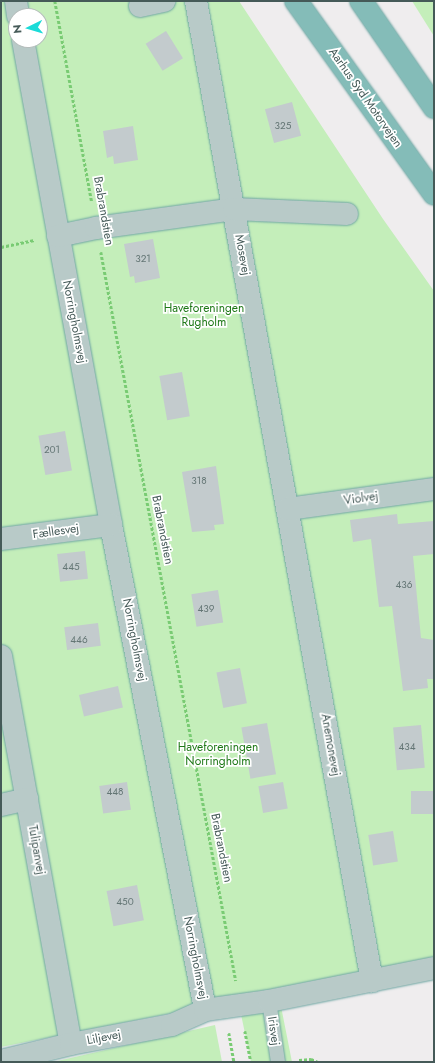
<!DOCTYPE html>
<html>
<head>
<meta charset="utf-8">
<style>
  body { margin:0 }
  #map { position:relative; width:435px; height:1063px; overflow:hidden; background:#efedee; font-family:Jost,sans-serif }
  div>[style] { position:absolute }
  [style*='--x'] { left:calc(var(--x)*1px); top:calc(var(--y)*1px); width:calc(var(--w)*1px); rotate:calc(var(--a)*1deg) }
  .green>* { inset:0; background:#c4eeba }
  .building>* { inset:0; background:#c3cbcd; transform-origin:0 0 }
  .path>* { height:2.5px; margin-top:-1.25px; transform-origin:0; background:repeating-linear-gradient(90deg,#79cb73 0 3px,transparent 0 5px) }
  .roads { filter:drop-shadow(0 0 1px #70a7a4) drop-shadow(0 0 1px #70a7a4) }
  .lane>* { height:14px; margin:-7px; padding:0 7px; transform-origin:7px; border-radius:7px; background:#b8cac8 }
  .street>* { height:22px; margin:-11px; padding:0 11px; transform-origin:11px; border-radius:11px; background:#b8cac8 }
  .highway>* { height:22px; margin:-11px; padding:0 11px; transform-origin:11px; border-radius:11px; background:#84bcb8 }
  span { translate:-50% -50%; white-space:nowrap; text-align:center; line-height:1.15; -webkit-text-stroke:3.5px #fff; paint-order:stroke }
  .number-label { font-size:10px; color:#647675 }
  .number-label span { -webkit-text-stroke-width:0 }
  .street-label { font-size:12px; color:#455a58 }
  .park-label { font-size:12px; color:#1f7918 }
  .frame { position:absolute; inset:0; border:2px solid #455a58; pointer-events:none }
  .north { position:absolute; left:8px; top:8px; width:40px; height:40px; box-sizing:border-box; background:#fff; border:1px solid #b5bdbc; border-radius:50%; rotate:265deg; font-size:11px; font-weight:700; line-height:16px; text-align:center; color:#455a58 }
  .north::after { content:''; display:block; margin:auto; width:14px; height:18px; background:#1bdbd8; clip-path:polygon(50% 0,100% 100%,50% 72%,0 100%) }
</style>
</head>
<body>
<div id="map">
  <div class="green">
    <i style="clip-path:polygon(evenodd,1px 1px,239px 1px,383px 219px,434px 291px,434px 959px,278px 991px,292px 1062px,251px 1062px,238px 1000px,1px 1047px,1px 1px,16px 16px,40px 16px,40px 40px,16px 40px,16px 16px)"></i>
    <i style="clip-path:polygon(412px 1px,434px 1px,434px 36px,432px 33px)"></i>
    <i style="clip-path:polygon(215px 1025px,222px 1062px,53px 1062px)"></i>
  </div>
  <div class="building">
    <i style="left:166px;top:31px;width:32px;height:24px;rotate:58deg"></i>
    <i style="left:292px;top:102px;width:35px;height:28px;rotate:75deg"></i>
    <i style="clip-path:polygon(133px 126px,138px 160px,114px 164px,113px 156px,107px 158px,103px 131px)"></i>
    <i style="clip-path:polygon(153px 239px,160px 278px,135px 283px,134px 276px,130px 277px,124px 244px)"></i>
    <i style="left:182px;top:372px;width:45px;height:23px;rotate:80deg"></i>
    <i style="left:65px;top:431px;width:40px;height:27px;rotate:80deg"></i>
    <i style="clip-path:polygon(216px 466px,224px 524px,214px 525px,215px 530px,192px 532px,182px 472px)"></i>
    <i style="clip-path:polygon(397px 514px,398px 524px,434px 521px,434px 554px,413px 556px,421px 638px,434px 640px,434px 679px,427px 679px,428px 688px,403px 691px,392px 606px,379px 607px,371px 539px,353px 542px,350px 520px)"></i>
    <i style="left:85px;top:551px;width:28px;height:28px;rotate:84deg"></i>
    <i style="left:218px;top:590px;width:33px;height:27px;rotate:81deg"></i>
    <i style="left:98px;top:623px;width:23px;height:34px;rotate:83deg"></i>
    <i style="left:240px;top:668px;width:36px;height:24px;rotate:79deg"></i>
    <i style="left:118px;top:686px;width:22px;height:40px;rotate:77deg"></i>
    <i style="left:267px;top:723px;width:52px;height:26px;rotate:80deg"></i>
    <i style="left:421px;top:725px;width:43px;height:28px;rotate:85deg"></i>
    <i style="left:127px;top:782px;width:28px;height:28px;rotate:82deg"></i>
    <i style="left:283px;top:782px;width:27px;height:25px;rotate:80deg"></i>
    <i style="left:434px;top:791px;width:23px;height:23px;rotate:90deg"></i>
    <i style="left:393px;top:831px;width:31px;height:25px;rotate:81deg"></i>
    <i style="left:137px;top:885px;width:36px;height:31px;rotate:79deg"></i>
  </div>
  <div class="path">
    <i style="--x:55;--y:1;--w:204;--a:79.6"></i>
    <i style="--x:1;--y:247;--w:34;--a:-12"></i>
    <i style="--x:101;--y:252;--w:741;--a:79.51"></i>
    <i style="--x:245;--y:1031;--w:32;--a:79"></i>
    <i style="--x:229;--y:1033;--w:29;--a:80"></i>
    <i style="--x:299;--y:1060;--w:12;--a:-5"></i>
    <i style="--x:311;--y:1059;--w:8;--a:23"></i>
  </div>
  <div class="roads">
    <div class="lane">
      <i style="--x:269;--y:1001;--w:62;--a:81.6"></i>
    </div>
    <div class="street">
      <i style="--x:16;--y:1;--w:15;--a:82"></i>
      <i style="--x:196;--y:1;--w:996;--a:79.82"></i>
      <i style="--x:140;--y:6;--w:25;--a:-12"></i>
      <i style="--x:23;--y:40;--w:493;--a:79.7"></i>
      <i style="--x:111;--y:525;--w:494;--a:79"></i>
      <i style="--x:58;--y:236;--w:39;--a:-12"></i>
      <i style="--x:96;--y:228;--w:139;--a:-7.8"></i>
      <i style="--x:234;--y:209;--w:113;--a:2.5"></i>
      <i style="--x:288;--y:509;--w:147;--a:-7.8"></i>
      <i style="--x:1;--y:539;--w:111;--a:-7.3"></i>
      <i style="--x:1;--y:656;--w:394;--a:79.8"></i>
      <i style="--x:1;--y:805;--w:27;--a:-13"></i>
      <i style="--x:1;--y:1061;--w:72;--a:-13.7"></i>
      <i style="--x:71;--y:1044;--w:103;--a:-10.7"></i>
      <i style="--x:172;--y:1025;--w:36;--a:-24"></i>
      <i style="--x:205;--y:1010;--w:65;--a:-8"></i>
      <i style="--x:269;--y:1001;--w:168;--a:-11.3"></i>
    </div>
    <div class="highway">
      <i style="--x:296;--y:1;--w:237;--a:54.4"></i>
      <i style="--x:361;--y:1;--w:129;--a:55.4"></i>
    </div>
  </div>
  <div class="number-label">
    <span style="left:283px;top:126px">325</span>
    <span style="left:143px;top:259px">321</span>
    <span style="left:52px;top:450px">201</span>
    <span style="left:199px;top:481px">318</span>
    <span style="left:71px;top:567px">445</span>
    <span style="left:404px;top:585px">436</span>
    <span style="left:206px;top:609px">439</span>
    <span style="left:79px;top:640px">446</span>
    <span style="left:407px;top:747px">434</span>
    <span style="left:115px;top:792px">448</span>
    <span style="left:125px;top:902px">450</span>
  </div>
  <div class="street-label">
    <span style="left:365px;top:98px;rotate:55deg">Aarhus Syd Motorvejen</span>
    <span style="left:103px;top:211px;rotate:80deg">Brabrandstien</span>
    <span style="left:242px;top:255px;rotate:80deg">Mosevej</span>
    <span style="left:74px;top:322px;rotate:79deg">Norringholmsvej</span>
    <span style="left:361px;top:499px;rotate:-8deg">Violvej</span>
    <span style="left:162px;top:530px;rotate:79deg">Brabrandstien</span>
    <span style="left:56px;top:532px;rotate:-8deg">Fællesvej</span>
    <span style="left:134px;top:640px;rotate:79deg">Norringholmsvej</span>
    <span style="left:330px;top:745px;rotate:80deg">Anemonevej</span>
    <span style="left:221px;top:848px;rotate:79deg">Brabrandstien</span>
    <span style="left:36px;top:850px;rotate:80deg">Tulipanvej</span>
    <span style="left:195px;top:958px;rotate:79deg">Norringholmsvej</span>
    <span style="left:273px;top:1031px;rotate:82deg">Irisvej</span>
    <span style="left:104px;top:1038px;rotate:-11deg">Liljevej</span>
  </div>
  <div class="park-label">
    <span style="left:204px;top:316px">Haveforeningen<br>Rugholm</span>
    <span style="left:218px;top:755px">Haveforeningen<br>Norringholm</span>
  </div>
  <div class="frame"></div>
  <div class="north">N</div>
</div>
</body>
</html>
